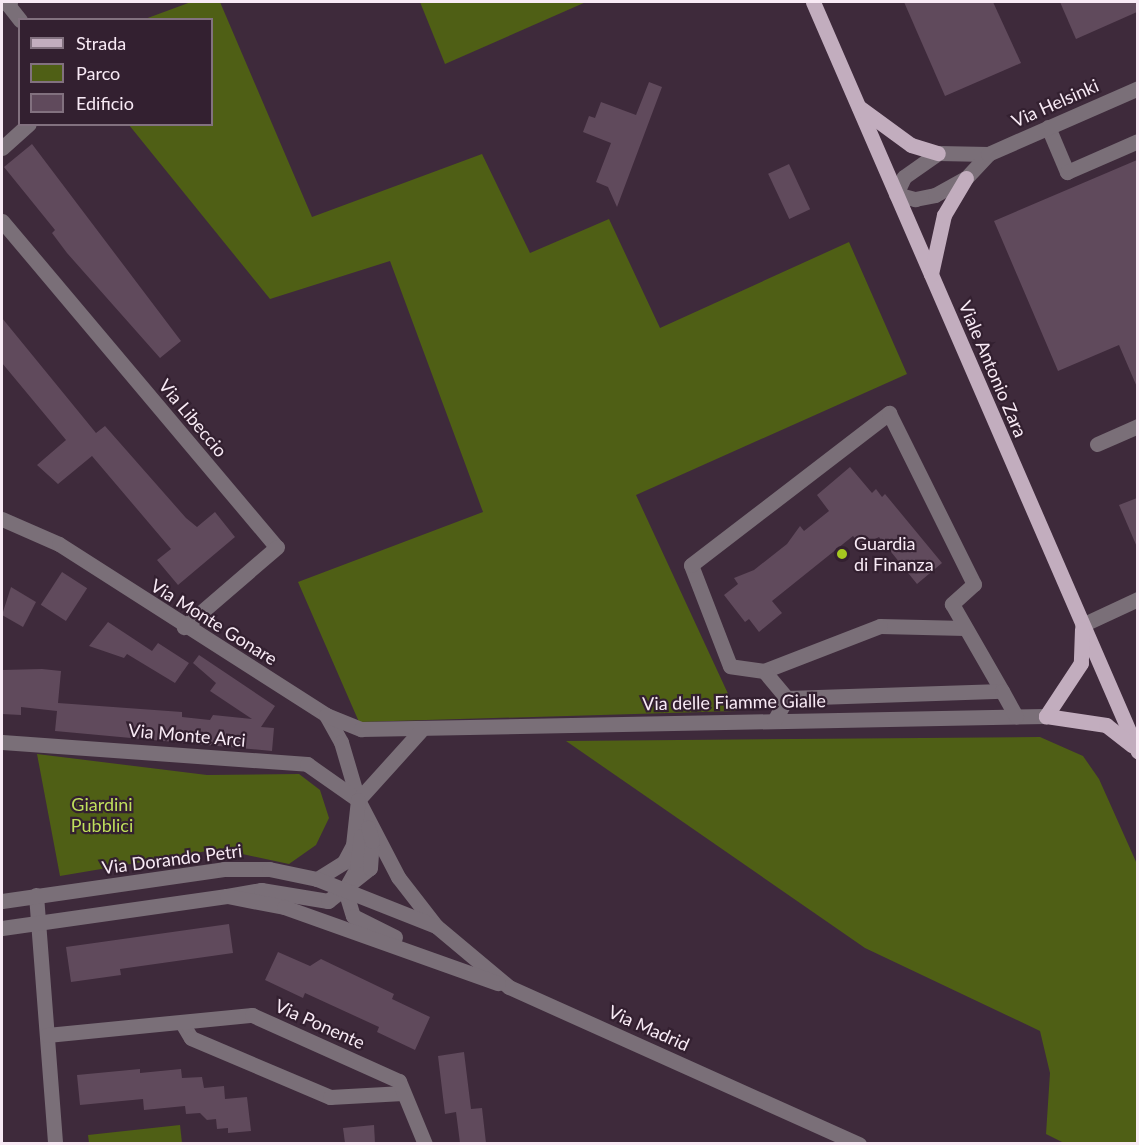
<!DOCTYPE html>
<html>
<head>
<meta charset="utf-8">
<style>
  body { margin:0 }
  #map { position:relative; width:1139px; height:1145px; overflow:hidden; background:#3e2a3b; font-family:Lato,sans-serif }
  div>[style] { position:absolute }
  [style*='--x'] { left:calc(var(--x)*1px); top:calc(var(--y)*1px); width:calc(var(--w)*1px); rotate:calc(var(--a)*1deg) }
  .green>* { inset:0; background:#4f5f15 }
  .building>* { inset:0; background:#604a5c; transform-origin:0 0 }
  .minor>* { height:15px; margin:-7.5px; padding:0 7.5px; transform-origin:7.5px; border-radius:7.5px; background:#7a6f78 }
  .major>* { height:15px; margin:-7.5px; padding:0 7.5px; transform-origin:7.5px; border-radius:7.5px; background:#c2adbe }
  .dots>* { width:16px; height:16px; translate:-50% -50%; box-sizing:border-box; border:3px solid #332030; border-radius:50% }
  span { translate:-50% -50%; white-space:nowrap; text-align:center; line-height:1.15; -webkit-text-stroke:4.5px #332030; paint-order:stroke }
  .street-label { font-size:18px; color:#f8eaf5 }
  .poi-label { font-size:18px; color:#f8eaf5 }
  .left { translate:0 -50%; text-align:left }
  .park-label { font-size:18px; color:#bfdf5c }
  .frame { position:absolute; inset:0; border:3px solid #f8eaf5; pointer-events:none }
  .legend { position:absolute; left:18px; top:18px; width:195px; height:108px; box-sizing:border-box; background:#332030; border:2px solid #82717f; margin:0; padding:8px 10px; list-style:none; font-size:18px; color:#f8eaf5 }
  .legend li { display:flex; align-items:center; gap:12px; height:30px }
  .legend b { width:30px; border:2px solid #82717f }
</style>
</head>
<body>
<div id="map">
  <div class="green">
    <i style="clip-path:polygon(191px 2px,220px 2px,312px 217px,482px 154px,530px 253px,609px 219px,660px 328px,849px 242px,907px 374px,636px 495px,736px 711px,359px 722px,298px 582px,483px 512px,390px 261px,270px 299px,129px 125px,212px 124px,212px 20px,145px 19px)"></i>
    <i style="clip-path:polygon(420px 2px,586px 2px,445px 64px)"></i>
    <i style="clip-path:polygon(1040px 737px,1083px 756px,1099px 779px,1137px 864px,1137px 1143px,1064px 1143px,1046px 1134px,1050px 1073px,1040px 1031px,865px 948px,566px 741px)"></i>
    <i style="clip-path:polygon(37px 754px,207px 775px,299px 774px,320px 790px,329px 818px,316px 845px,289px 864px,219px 849px,60px 876px)"></i>
    <i style="clip-path:polygon(180px 1125px,182px 1143px,89px 1143px,88px 1135px)"></i>
  </div>
  <div class="building">
    <i style="clip-path:polygon(904px 2px,993px 2px,1021px 63px,945px 96px)"></i>
    <i style="clip-path:polygon(1060px 2px,1137px 2px,1137px 12px,1076px 39px)"></i>
    <i style="clip-path:polygon(649px 82px,662px 87px,617px 207px,608px 187px,596px 182px,611px 143px,583px 132px,589px 116px,595px 118px,601px 102px,636px 115px)"></i>
    <i style="clip-path:polygon(32px 144px,181px 341px,160px 358px,67px 253px,52px 233px,55px 230px,4px 167px)"></i>
    <i style="clip-path:polygon(1137px 160px,1137px 387px,1119px 345px,1058px 371px,994px 221px)"></i>
    <i style="left:789px;top:164px;width:50px;height:23px;rotate:65deg"></i>
    <i style="clip-path:polygon(2px 318px,96px 433px,105px 426px,186px 518px,197px 527px,215px 512px,235px 537px,178px 585px,157px 560px,171px 549px,92px 456px,58px 484px,37px 465px,66px 440px,2px 363px)"></i>
    <i style="clip-path:polygon(850px 467px,872px 493px,876px 489px,882px 497px,885px 494px,942px 563px,917px 584px,879px 537px,861px 546px,853px 536px,772px 601px,782px 613px,759px 632px,749px 619px,745px 622px,724px 595px,738px 584px,734px 578px,754px 570px,787px 544px,800px 526px,804px 531px,829px 511px,817px 495px)"></i>
    <i style="clip-path:polygon(1137px 498px,1137px 547px,1119px 505px)"></i>
    <i style="left:62px;top:572px;width:30px;height:39px;rotate:33deg"></i>
    <i style="clip-path:polygon(11px 587px,36px 602px,23px 627px,2px 615px)"></i>
    <i style="clip-path:polygon(108px 622px,152px 651px,158px 643px,189px 663px,175px 683px,127px 654px,124px 658px,89px 646px)"></i>
    <i style="clip-path:polygon(199px 655px,275px 706px,261px 727px,274px 728px,272px 751px,55px 731px,57px 711px,21px 707px,21px 715px,2px 714px,2px 670px,42px 669px,61px 671px,58px 703px,182px 712px,182px 717px,210px 720px,213px 715px,252px 719px,210px 691px,216px 683px,193px 663px)"></i>
    <i style="clip-path:polygon(229px 924px,233px 953px,120px 969px,121px 975px,71px 982px,66px 947px)"></i>
    <i style="clip-path:polygon(278px 952px,310px 966px,321px 959px,394px 994px,392px 999px,430px 1017px,415px 1050px,377px 1032px,379px 1027px,305px 993px,303px 998px,265px 980px)"></i>
    <i style="clip-path:polygon(464px 1052px,471px 1109px,482px 1108px,486px 1143px,460px 1143px,456px 1112px,445px 1114px,438px 1056px)"></i>
    <i style="clip-path:polygon(140px 1069px,140px 1073px,181px 1069px,182px 1078px,202px 1077px,204px 1088px,224px 1086px,225px 1099px,247px 1097px,251px 1131px,228px 1133px,228px 1128px,217px 1129px,216px 1119px,207px 1120px,200px 1113px,186px 1114px,185px 1106px,144px 1110px,143px 1099px,80px 1105px,77px 1075px)"></i>
    <i style="clip-path:polygon(374px 1125px,375px 1143px,345px 1143px,343px 1128px)"></i>
  </div>
  <div class="minor">
    <i style="--x:10;--y:2;--w:4;--a:104"></i>
    <i style="--x:9;--y:6;--w:18;--a:52"></i>
    <i style="--x:1048;--y:127;--w:49;--a:67.1"></i>
    <i style="--x:1067;--y:172;--w:77;--a:-23.6"></i>
    <i style="--x:2;--y:148;--w:36;--a:-42"></i>
    <i style="--x:988;--y:154;--w:50;--a:-178.9"></i>
    <i style="--x:938;--y:153;--w:42;--a:144.8"></i>
    <i style="--x:904;--y:177;--w:19;--a:115"></i>
    <i style="--x:896;--y:194;--w:20;--a:15"></i>
    <i style="--x:915;--y:199;--w:20;--a:-11"></i>
    <i style="--x:935;--y:195;--w:35;--a:-29"></i>
    <i style="--x:966;--y:178;--w:33;--a:-47"></i>
    <i style="--x:988;--y:154;--w:164;--a:-23.7"></i>
    <i style="--x:2;--y:221;--w:426;--a:49.9"></i>
    <i style="--x:277;--y:547;--w:123;--a:139.3"></i>
    <i style="--x:1097;--y:444;--w:45;--a:-23.7"></i>
    <i style="--x:2;--y:519;--w:62;--a:23.7"></i>
    <i style="--x:59;--y:544;--w:317;--a:32.6"></i>
    <i style="--x:326;--y:715;--w:31;--a:61"></i>
    <i style="--x:341;--y:742;--w:64;--a:73.6"></i>
    <i style="--x:1082;--y:625;--w:62;--a:-24.9"></i>
    <i style="--x:965;--y:628;--w:85;--a:-178.7"></i>
    <i style="--x:880;--y:626;--w:124;--a:158.8"></i>
    <i style="--x:764;--y:671;--w:34;--a:-172"></i>
    <i style="--x:730;--y:666;--w:108;--a:-111.1"></i>
    <i style="--x:691;--y:565;--w:250;--a:-37.5"></i>
    <i style="--x:889;--y:413;--w:191;--a:63.6"></i>
    <i style="--x:974;--y:584;--w:30;--a:138"></i>
    <i style="--x:952;--y:604;--w:100;--a:60.1"></i>
    <i style="--x:764;--y:671;--w:35;--a:50"></i>
    <i style="--x:326;--y:715;--w:38;--a:22"></i>
    <i style="--x:361;--y:729;--w:685;--a:-1.09"></i>
    <i style="--x:774;--y:721;--w:26;--a:-61"></i>
    <i style="--x:787;--y:698;--w:215;--a:-1.9"></i>
    <i style="--x:1002;--y:691;--w:29;--a:61"></i>
    <i style="--x:2;--y:742;--w:306;--a:4.1"></i>
    <i style="--x:307;--y:764;--w:62;--a:35.2"></i>
    <i style="--x:358;--y:800;--w:87;--a:62.5"></i>
    <i style="--x:398;--y:877;--w:62;--a:52.2"></i>
    <i style="--x:436;--y:926;--w:95;--a:39.9"></i>
    <i style="--x:509;--y:987;--w:384;--a:24.2"></i>
    <i style="--x:358;--y:800;--w:97;--a:-47.9"></i>
    <i style="--x:317;--y:879;--w:32;--a:-32"></i>
    <i style="--x:344;--y:862;--w:19;--a:-62"></i>
    <i style="--x:353;--y:845;--w:45;--a:-83.7"></i>
    <i style="--x:348;--y:884;--w:18;--a:-61"></i>
    <i style="--x:357;--y:868;--w:32;--a:-83"></i>
    <i style="--x:345;--y:890;--w:27;--a:73"></i>
    <i style="--x:353;--y:916;--w:47;--a:26.6"></i>
    <i style="--x:36;--y:895;--w:250;--a:85.6"></i>
    <i style="--x:227;--y:896;--w:35;--a:-10"></i>
    <i style="--x:261;--y:890;--w:68;--a:9.3"></i>
    <i style="--x:328;--y:901;--w:53;--a:-38.2"></i>
    <i style="--x:370;--y:868;--w:27;--a:-86"></i>
    <i style="--x:372;--y:841;--w:14;--a:-107"></i>
    <i style="--x:2;--y:901;--w:224;--a:-8.2"></i>
    <i style="--x:224;--y:869;--w:45;--a:0"></i>
    <i style="--x:269;--y:869;--w:49;--a:11.8"></i>
    <i style="--x:317;--y:879;--w:128;--a:21.6"></i>
    <i style="--x:2;--y:928;--w:227;--a:-8.1"></i>
    <i style="--x:227;--y:896;--w:58;--a:10.9"></i>
    <i style="--x:284;--y:907;--w:227;--a:19.6"></i>
    <i style="--x:182;--y:1023;--w:17;--a:59"></i>
    <i style="--x:191;--y:1038;--w:151;--a:23"></i>
    <i style="--x:330;--y:1097;--w:73;--a:-3.1"></i>
    <i style="--x:47;--y:1035;--w:206;--a:-5.6"></i>
    <i style="--x:252;--y:1015;--w:161;--a:24.2"></i>
    <i style="--x:399;--y:1081;--w:68;--a:67.6"></i>
  </div>
  <div class="major">
    <i style="--x:813;--y:2;--w:817;--a:66.57"></i>
    <i style="--x:859;--y:107;--w:64;--a:36.2"></i>
    <i style="--x:911;--y:145;--w:28;--a:17"></i>
    <i style="--x:931;--y:274;--w:60;--a:-77.6"></i>
    <i style="--x:944;--y:215;--w:43;--a:-59.3"></i>
    <i style="--x:1082;--y:629;--w:34;--a:92"></i>
    <i style="--x:1081;--y:663;--w:64;--a:123.4"></i>
    <i style="--x:1046;--y:716;--w:61;--a:8.5"></i>
    <i style="--x:1106;--y:725;--w:33;--a:38"></i>
  </div>
  <div class="dots">
    <i style="left:842px;top:554px;background:#a6c820"></i>
  </div>
  <div class="street-label">
    <span style="left:1055px;top:103px;rotate:-24deg">Via Helsinki</span>
    <span style="left:993px;top:369px;rotate:67deg">Viale Antonio Zara</span>
    <span style="left:193px;top:418px;rotate:50deg">Via Libeccio</span>
    <span style="left:214px;top:622px;rotate:32deg">Via Monte Gonare</span>
    <span style="left:734px;top:702px;rotate:-1deg">Via delle Fiamme Gialle</span>
    <span style="left:187px;top:735px;rotate:5deg">Via Monte Arci</span>
    <span style="left:172px;top:859px;rotate:-7deg">Via Dorando Petri</span>
    <span style="left:320px;top:1024px;rotate:24deg">Via Ponente</span>
    <span style="left:649px;top:1028px;rotate:24deg">Via Madrid</span>
  </div>
  <div class="poi-label">
    <span class="left" style="left:854px;top:554px">Guardia<br>di Finanza</span>
  </div>
  <div class="park-label">
    <span style="left:102px;top:815px">Giardini<br>Pubblici</span>
  </div>
  <div class="frame"></div>
  <ul class="legend">
  <li><b style="height:8px;background:#c2adbe"></b>Strada</li>
  <li><b style="height:16px;background:#4f5f15"></b>Parco</li>
  <li><b style="height:16px;background:#604a5c"></b>Edificio</li>
  </ul>
</div>
</body>
</html>
